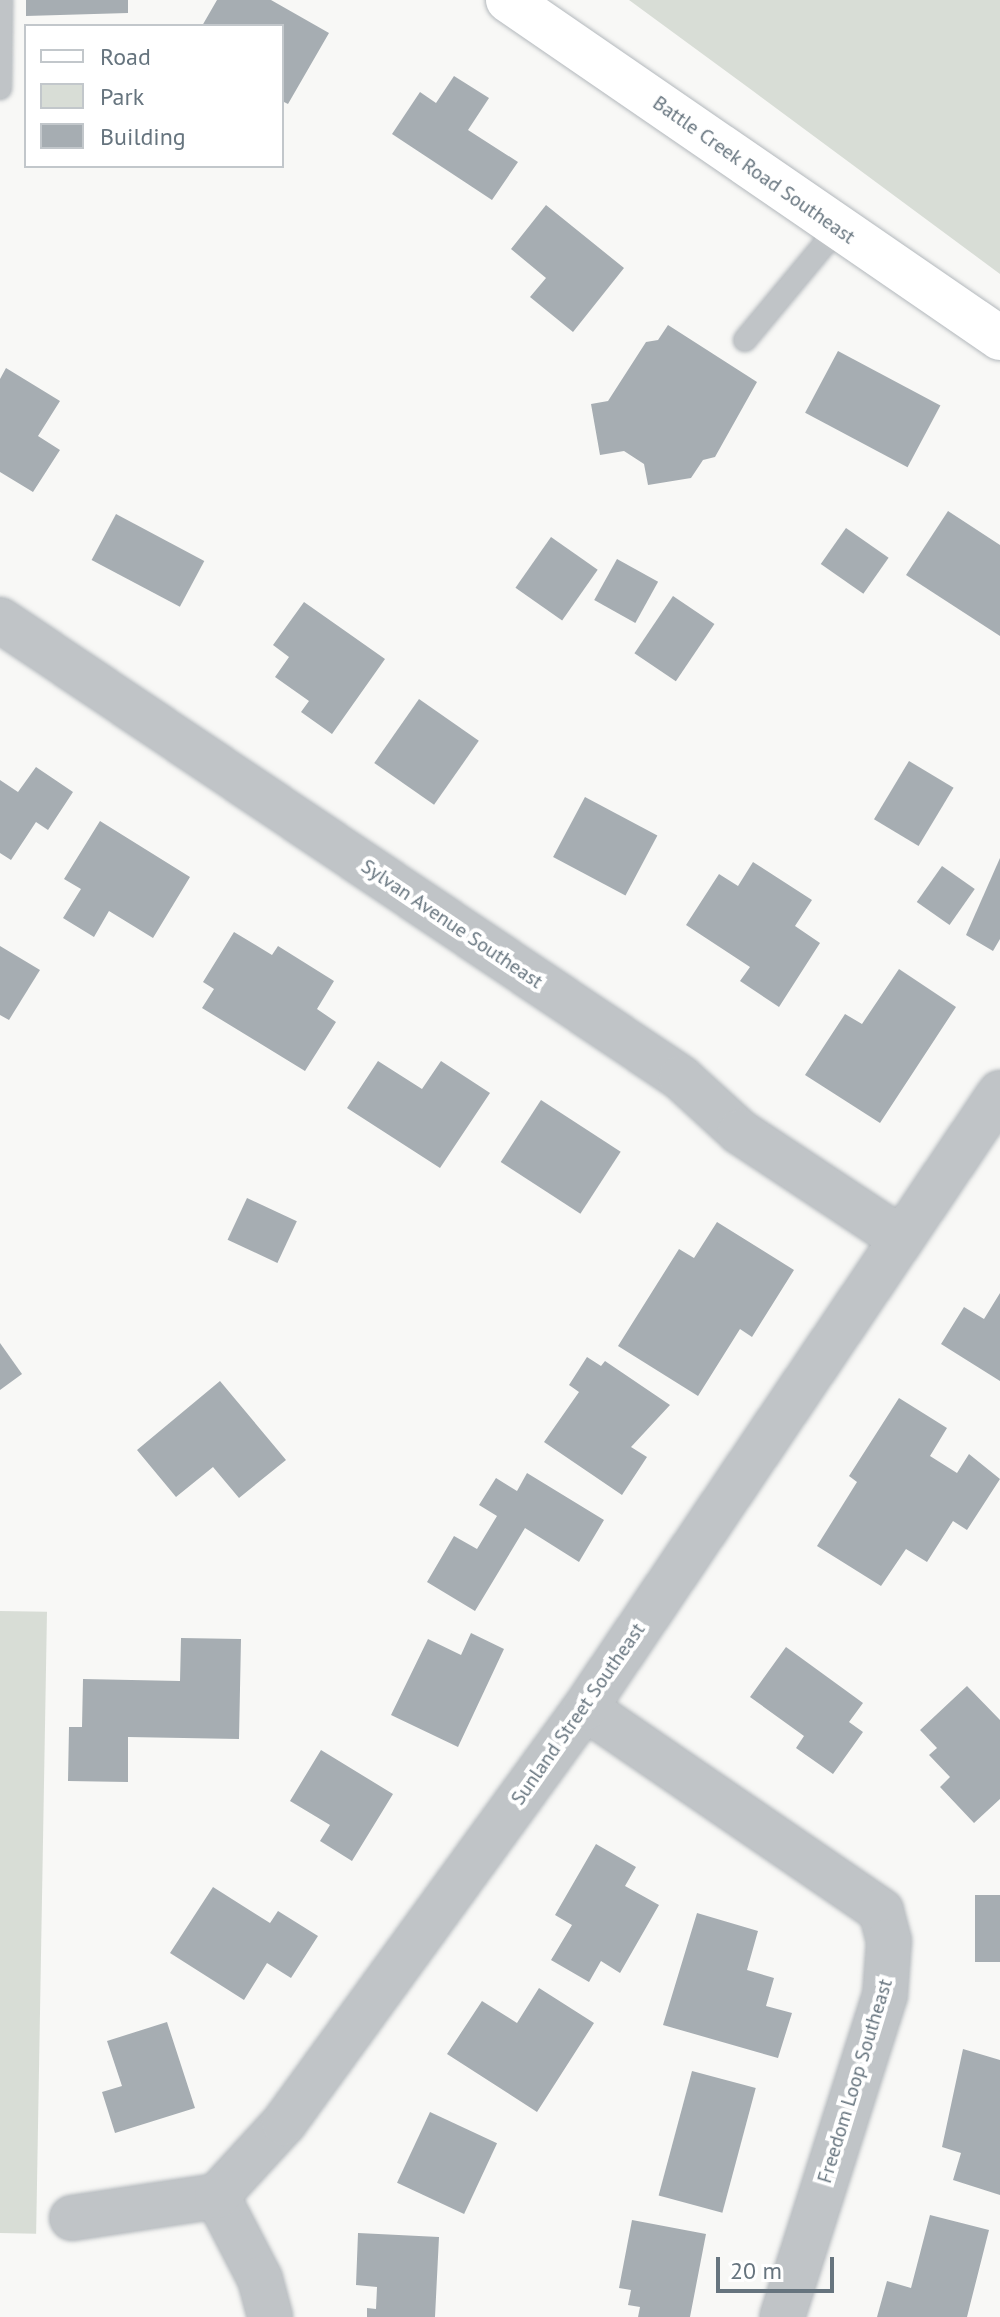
<!DOCTYPE html>
<html>
<head>
<meta charset="utf-8">
<style>
  body { margin:0 }
  #map { position:relative; width:1000px; height:2317px; overflow:hidden; background:#f8f8f6; font-family:"PT Sans",sans-serif }
  div>[style] { position:absolute }
  [style*='--x'] { left:calc(var(--x)*1px); top:calc(var(--y)*1px); width:calc(var(--w)*1px); rotate:calc(var(--a)*1deg) }
  .green>* { inset:0; background:#d8ddd6; transform-origin:0 0 }
  .building>* { inset:0; background:#a6adb2; transform-origin:0 0 }
  .roads { filter:drop-shadow(0 0 2px #b3b8bc) drop-shadow(0 0 2px #b3b8bc) }
  .service>* { height:22px; margin:-11px; padding:0 11px; transform-origin:11px; border-radius:11px; background:#c0c4c7 }
  .minor>* { height:44px; margin:-22px; padding:0 22px; transform-origin:22px; border-radius:22px; background:#c0c4c7 }
  .secondary>* { height:44px; margin:-22px; padding:0 22px; transform-origin:22px; border-radius:22px; background:#fff }
  span { translate:-50% -50%; white-space:nowrap; text-align:center; line-height:1.15; -webkit-text-stroke:8px #fff; paint-order:stroke }
  .street-label { font-size:20px; color:#66747e }
  .legend { position:absolute; left:24px; top:24px; width:260px; height:144px; box-sizing:border-box; background:#fff; border:2px solid #c2c7cb; margin:0; padding:10px 14px; list-style:none; font-size:24px; color:#66747e }
  .legend li { display:flex; align-items:center; gap:16px; height:40px }
  .legend b { width:40px; border:2px solid #c2c7cb }
  .scale { position:absolute; left:716px; top:2257px; width:118px; height:36px; box-sizing:border-box; border:4px solid #66747e; border-top:0; padding-left:10px; font-size:24px; line-height:28px; white-space:nowrap; color:#66747e; -webkit-text-stroke:6px #fff; paint-order:stroke }
</style>
</head>
<body>
<div id="map">
  <div class="green">
    <i style="clip-path:polygon(629px 0,1000px 0,1000px 274px,753px 91px)"></i>
    <i style="left:0;top:1611px;width:47px;height:622px;rotate:1deg"></i>
  </div>
  <div class="building">
    <i style="clip-path:polygon(26px 0,128px 0,128px 13px,26px 16px)"></i>
    <i style="clip-path:polygon(217px 0,271px 0,329px 33px,288px 104px,282px 101px,282px 26px,202px 26px)"></i>
    <i style="clip-path:polygon(454px 76px,489px 98px,468px 130px,518px 162px,492px 200px,392px 134px,420px 92px,436px 103px)"></i>
    <i style="clip-path:polygon(546px 205px,624px 268px,573px 332px,530px 297px,546px 278px,511px 249px)"></i>
    <i style="clip-path:polygon(668px 325px,757px 382px,715px 457px,703px 460px,691px 478px,648px 485px,644px 464px,624px 451px,600px 455px,591px 404px,608px 401px,646px 342px,658px 340px)"></i>
    <i style="left:838px;top:351px;width:116px;height:70px;rotate:28deg"></i>
    <i style="clip-path:polygon(6px 368px,60px 401px,38px 436px,60px 450px,33px 492px,0 472px,0 379px)"></i>
    <i style="clip-path:polygon(948px 511px,1000px 545px,1000px 636px,906px 575px)"></i>
    <i style="left:116px;top:514px;width:100px;height:52px;rotate:28deg"></i>
    <i style="left:846px;top:528px;width:52px;height:44px;rotate:35deg"></i>
    <i style="left:551px;top:537px;width:57px;height:62px;rotate:35deg"></i>
    <i style="left:617px;top:559px;width:47px;height:47px;rotate:29deg"></i>
    <i style="left:673px;top:596px;width:50px;height:69px;rotate:34deg"></i>
    <i style="clip-path:polygon(304px 602px,385px 659px,332px 734px,301px 712px,309px 701px,275px 677px,289px 657px,273px 645px)"></i>
    <i style="left:419px;top:699px;width:73px;height:78px;rotate:35deg"></i>
    <i style="left:909px;top:761px;width:52px;height:68px;rotate:31deg"></i>
    <i style="clip-path:polygon(36px 767px,73px 792px,48px 830px,36px 822px,11px 860px,0 853px,0 780px,18px 792px)"></i>
    <i style="left:585px;top:797px;width:82px;height:68px;rotate:28deg"></i>
    <i style="clip-path:polygon(100px 821px,190px 877px,153px 938px,109px 911px,94px 937px,63px 918px,81px 889px,64px 879px)"></i>
    <i style="clip-path:polygon(1000px 858px,1000px 939px,993px 951px,966px 935px)"></i>
    <i style="clip-path:polygon(753px 862px,812px 900px,795px 926px,820px 943px,779px 1007px,740px 981px,750px 967px,686px 925px,719px 874px,738px 886px)"></i>
    <i style="left:942px;top:866px;width:40px;height:44px;rotate:35deg"></i>
    <i style="clip-path:polygon(234px 932px,272px 955px,278px 946px,334px 981px,317px 1009px,336px 1022px,305px 1071px,202px 1008px,214px 989px,203px 982px)"></i>
    <i style="clip-path:polygon(0 946px,40px 970px,9px 1020px,0 1015px)"></i>
    <i style="clip-path:polygon(899px 969px,956px 1007px,880px 1123px,805px 1075px,845px 1014px,862px 1024px)"></i>
    <i style="clip-path:polygon(378px 1061px,422px 1089px,441px 1061px,490px 1093px,440px 1168px,347px 1108px)"></i>
    <i style="left:541px;top:1100px;width:95px;height:74px;rotate:33deg"></i>
    <i style="left:247px;top:1198px;width:55px;height:46px;rotate:25deg"></i>
    <i style="clip-path:polygon(717px 1222px,794px 1270px,752px 1337px,740px 1329px,698px 1396px,618px 1346px,679px 1249px,694px 1258px)"></i>
    <i style="clip-path:polygon(1000px 1293px,1000px 1381px,941px 1344px,964px 1307px,984px 1319px)"></i>
    <i style="clip-path:polygon(0 1343px,22px 1374px,0 1390px)"></i>
    <i style="clip-path:polygon(587px 1357px,601px 1366px,605px 1361px,670px 1405px,631px 1447px,647px 1457px,622px 1495px,544px 1442px,579px 1392px,569px 1385px)"></i>
    <i style="clip-path:polygon(220px 1381px,286px 1460px,239px 1498px,213px 1467px,176px 1497px,137px 1450px)"></i>
    <i style="clip-path:polygon(899px 1398px,947px 1428px,930px 1456px,957px 1473px,969px 1454px,1000px 1479px,967px 1530px,953px 1521px,927px 1562px,906px 1549px,881px 1586px,817px 1546px,857px 1482px,849px 1476px)"></i>
    <i style="clip-path:polygon(527px 1473px,604px 1520px,579px 1562px,525px 1528px,475px 1611px,427px 1582px,454px 1536px,477px 1549px,497px 1516px,479px 1505px,496px 1478px,517px 1491px)"></i>
    <i style="clip-path:polygon(471px 1633px,504px 1649px,458px 1747px,391px 1715px,428px 1639px,461px 1655px)"></i>
    <i style="clip-path:polygon(181px 1638px,241px 1639px,239px 1739px,128px 1737px,128px 1782px,68px 1781px,69px 1727px,82px 1727px,83px 1679px,180px 1681px)"></i>
    <i style="clip-path:polygon(786px 1647px,863px 1703px,849px 1722px,863px 1732px,833px 1774px,796px 1748px,804px 1736px,750px 1697px)"></i>
    <i style="clip-path:polygon(967px 1686px,1000px 1720px,1000px 1799px,974px 1823px,940px 1787px,950px 1777px,929px 1755px,937px 1748px,920px 1730px)"></i>
    <i style="clip-path:polygon(321px 1750px,393px 1794px,352px 1861px,320px 1841px,330px 1825px,290px 1801px)"></i>
    <i style="clip-path:polygon(596px 1844px,636px 1867px,625px 1886px,659px 1905px,620px 1973px,601px 1961px,589px 1982px,551px 1960px,572px 1925px,555px 1915px)"></i>
    <i style="clip-path:polygon(213px 1887px,270px 1923px,278px 1911px,318px 1936px,291px 1978px,267px 1963px,244px 2000px,170px 1953px)"></i>
    <i style="left:1000px;top:1895px;width:67px;height:25px;rotate:90deg"></i>
    <i style="clip-path:polygon(697px 1913px,758px 1931px,747px 1970px,774px 1978px,766px 2006px,792px 2013px,778px 2058px,663px 2025px)"></i>
    <i style="clip-path:polygon(539px 1988px,594px 2023px,537px 2112px,447px 2054px,482px 2001px,517px 2023px)"></i>
    <i style="clip-path:polygon(167px 2022px,195px 2108px,115px 2133px,102px 2092px,122px 2086px,107px 2041px)"></i>
    <i style="clip-path:polygon(963px 2049px,1000px 2060px,1000px 2195px,953px 2180px,961px 2153px,942px 2147px)"></i>
    <i style="left:692px;top:2071px;width:66px;height:129px;rotate:15deg"></i>
    <i style="left:430px;top:2112px;width:74px;height:78px;rotate:25deg"></i>
    <i style="clip-path:polygon(930px 2215px,989px 2230px,967px 2317px,877px 2317px,887px 2281px,911px 2288px)"></i>
    <i style="clip-path:polygon(632px 2220px,706px 2234px,690px 2317px,638px 2317px,640px 2307px,628px 2305px,631px 2290px,619px 2288px)"></i>
    <i style="clip-path:polygon(358px 2233px,439px 2237px,435px 2317px,367px 2317px,367px 2308px,376px 2309px,377px 2287px,356px 2285px)"></i>
  </div>
  <div class="roads">
    <div class="service">
      <i style="--x:0;--y:88;--w:88;--a:-89.3"></i>
      <i style="--x:745;--y:340;--w:146;--a:-50.3"></i>
    </div>
    <div class="minor">
      <i style="--x:0;--y:620;--w:821;--a:33.92"></i>
      <i style="--x:681;--y:1078;--w:80;--a:42.5"></i>
      <i style="--x:740;--y:1132;--w:188;--a:33.5"></i>
      <i style="--x:585;--y:1708;--w:359;--a:34.4"></i>
      <i style="--x:881;--y:1911;--w:31;--a:75"></i>
      <i style="--x:889;--y:1941;--w:54;--a:94.2"></i>
      <i style="--x:885;--y:1995;--w:338;--a:107.7"></i>
      <i style="--x:217;--y:2196;--w:93;--a:62.6"></i>
      <i style="--x:260;--y:2279;--w:39;--a:75"></i>
      <i style="--x:72;--y:2218;--w:147;--a:-8.6"></i>
      <i style="--x:217;--y:2196;--w:99;--a:-47.5"></i>
      <i style="--x:284;--y:2123;--w:513;--a:-54.05"></i>
      <i style="--x:585;--y:1708;--w:742;--a:-55.99"></i>
    </div>
    <div class="secondary">
      <i style="--x:508;--y:0;--w:597;--a:34.49"></i>
    </div>
  </div>
  <div class="street-label">
    <span style="left:754px;top:170px;rotate:35deg">Battle Creek Road Southeast</span>
    <span style="left:452px;top:924px;rotate:34deg">Sylvan Avenue Southeast</span>
    <span style="left:578px;top:1714px;rotate:-55deg">Sunland Street Southeast</span>
    <span style="left:855px;top:2081px;rotate:-73deg">Freedom Loop Southeast</span>
  </div>
  <ul class="legend">
  <li><b style="height:10px;background:#fff"></b>Road</li>
  <li><b style="height:22px;background:#d8ddd6"></b>Park</li>
  <li><b style="height:22px;background:#a6adb2"></b>Building</li>
  </ul>
  <div class="scale">20 m</div>
</div>
</body>
</html>
